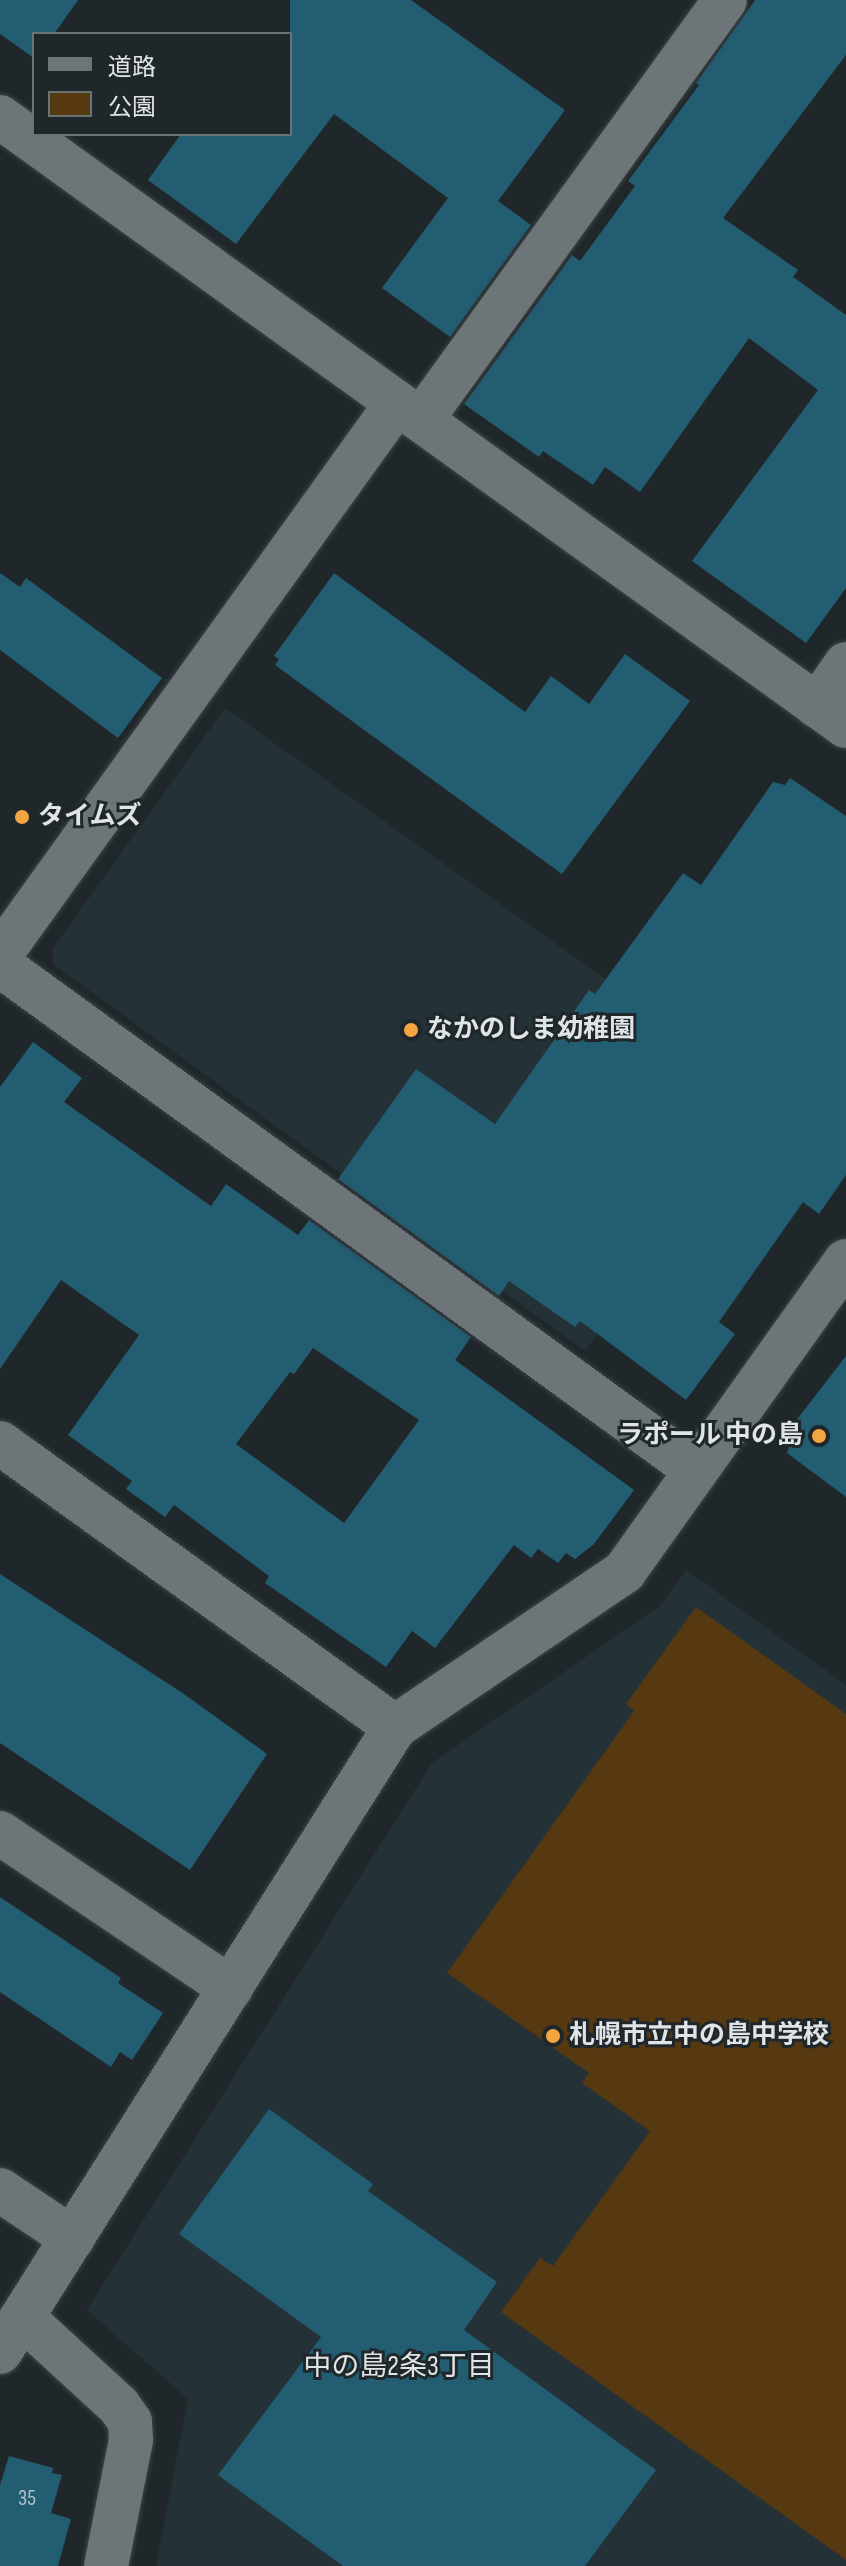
<!DOCTYPE html>
<html>
<head>
<meta charset="utf-8">
<style>
  body { margin:0 }
  #map { position:relative; width:846px; height:2566px; overflow:hidden; background:#20272a; font-family:"Sofia Sans Condensed","Noto Sans JP",sans-serif }
  div>[style] { position:absolute }
  [style*='--x'] { left:calc(var(--x)*1px); top:calc(var(--y)*1px); width:calc(var(--w)*1px); rotate:calc(var(--a)*1deg) }
  .built>* { inset:0; background:#243238 }
  .green>* { inset:0; background:#563811 }
  .building>* { inset:0; background:#235d72 }
  .roads { filter:drop-shadow(0 0 2px #3d4346) drop-shadow(0 0 2px #3d4346) }
  .minor>* { height:44px; margin:-22px; padding:0 22px; transform-origin:22px; border-radius:22px; background:#6d7579 }
  .dots>* { width:22px; height:22px; translate:-50% -50%; box-sizing:border-box; border:4px solid #20272a; border-radius:50% }
  span { translate:-50% -50%; white-space:nowrap; text-align:center; line-height:1.15; -webkit-text-stroke:6px #20272a; paint-order:stroke }
  .number-label { font-size:22px; color:#b0c2c9 }
  .number-label span { -webkit-text-stroke-width:0 }
  .poi-label { font-size:26px; color:#dfe4e6; font-weight:700 }
  .left { translate:0 -50%; text-align:left }
  .right { translate:-100% -50%; text-align:right }
  .neighbourhood-label { font-size:28px; color:#dfe4e6 }
  .legend { position:absolute; left:32px; top:32px; width:260px; height:104px; box-sizing:border-box; background:#20272a; border:2px solid #6c7375; margin:0; padding:10px 14px; list-style:none; font-size:24px; color:#dfe4e6 }
  .legend li { display:flex; align-items:center; gap:16px; height:40px }
  .legend b { width:40px; border:2px solid #6c7375 }
</style>
</head>
<body>
<div id="map">
  <div class="built">
    <i style="clip-path:polygon(225px 708px,771px 1097px,585px 1351px,53px 964px,53px 948px)"></i>
    <i style="clip-path:polygon(686px 1570px,846px 1685px,846px 2566px,156px 2566px,188px 2399px,87px 2310px,432px 1763px,660px 1606px)"></i>
  </div>
  <div class="green">
    <i style="clip-path:polygon(696px 1607px,846px 1714px,846px 2560px,501px 2312px,540px 2258px,553px 2266px,650px 2131px,582px 2083px,589px 2073px,447px 1973px,634px 1711px,626px 1704px)"></i>
  </div>
  <div class="building">
    <i style="clip-path:polygon(0 0,78px 0,54px 34px,34px 34px,34px 58px,0 34px)"></i>
    <i style="clip-path:polygon(290px 0,411px 0,565px 110px,498px 201px,531px 225px,450px 337px,382px 288px,448px 198px,334px 114px,236px 244px,148px 180px,181px 134px,290px 134px)"></i>
    <i style="clip-path:polygon(755px 0,846px 0,846px 55px,723px 218px,798px 270px,793px 277px,846px 315px,846px 588px,806px 643px,692px 561px,818px 390px,749px 338px,640px 492px,605px 467px,593px 485px,543px 451px,539px 457px,464px 404px,572px 255px,580px 261px,635px 186px,628px 181px,699px 85px,696px 83px)"></i>
    <i style="clip-path:polygon(0 573px,20px 587px,26px 578px,162px 678px,118px 738px,0 650px)"></i>
    <i style="clip-path:polygon(334px 573px,525px 712px,551px 676px,589px 704px,625px 654px,690px 701px,562px 874px,275px 665px,279px 659px,274px 656px)"></i>
    <i style="clip-path:polygon(790px 778px,846px 816px,846px 1175px,819px 1214px,803px 1202px,719px 1322px,735px 1334px,686px 1400px,580px 1321px,575px 1327px,509px 1281px,499px 1296px,338px 1179px,416px 1069px,495px 1124px,589px 990px,595px 994px,683px 873px,701px 885px,773px 782px,785px 785px)"></i>
    <i style="clip-path:polygon(evenodd,33px 1042px,82px 1078px,64px 1102px,211px 1206px,226px 1184px,298px 1235px,309px 1220px,471px 1337px,455px 1360px,634px 1490px,594px 1544px,575px 1559px,566px 1553px,558px 1563px,538px 1549px,531px 1558px,514px 1545px,435px 1648px,412px 1631px,386px 1667px,265px 1583px,269px 1576px,174px 1505px,165px 1517px,126px 1489px,132px 1481px,68px 1435px,139px 1335px,61px 1280px,0 1369px,0 1087px,33px 1042px,313px 1348px,419px 1420px,344px 1523px,236px 1444px,290px 1372px,294px 1374px,313px 1348px)"></i>
    <i style="clip-path:polygon(846px 1356px,846px 1497px,787px 1453px,798px 1418px)"></i>
    <i style="clip-path:polygon(0 1574px,184px 1694px,267px 1754px,190px 1870px,0 1743px)"></i>
    <i style="clip-path:polygon(0 1897px,121px 1978px,118px 1983px,163px 2013px,132px 2060px,120px 2052px,111px 2067px,0 1992px)"></i>
    <i style="clip-path:polygon(269px 2109px,373px 2184px,368px 2191px,497px 2282px,464px 2330px,656px 2470px,585px 2566px,343px 2566px,218px 2475px,321px 2337px,179px 2234px)"></i>
    <i style="clip-path:polygon(9px 2456px,53px 2468px,52px 2473px,62px 2475px,51px 2513px,71px 2519px,58px 2566px,0 2566px,0 2485px)"></i>
  </div>
  <div class="roads">
    <div class="minor">
      <i style="--x:0;--y:117;--w:1042;--a:35.75"></i>
      <i style="--x:421;--y:420;--w:518;--a:-54.1"></i>
      <i style="--x:817;--y:706;--w:51;--a:-55.4"></i>
      <i style="--x:0;--y:955;--w:680;--a:-54.28"></i>
      <i style="--x:0;--y:965;--w:860;--a:35.96"></i>
      <i style="--x:0;--y:1443;--w:486;--a:35.7"></i>
      <i style="--x:0;--y:1833;--w:278;--a:33.9"></i>
      <i style="--x:0;--y:2190;--w:87;--a:33.7"></i>
      <i style="--x:22;--y:2317;--w:132;--a:42.5"></i>
      <i style="--x:119;--y:2406;--w:19;--a:55"></i>
      <i style="--x:130;--y:2422;--w:18;--a:87"></i>
      <i style="--x:131;--y:2440;--w:128;--a:101.2"></i>
      <i style="--x:0;--y:2352;--w:739;--a:-57.71"></i>
      <i style="--x:395;--y:1727;--w:277;--a:-34.1"></i>
      <i style="--x:624;--y:1572;--w:382;--a:-54.5"></i>
    </div>
  </div>
  <div class="dots">
    <i style="left:22px;top:817px;background:#f2a541"></i>
    <i style="left:411px;top:1030px;background:#f2a541"></i>
    <i style="left:819px;top:1436px;background:#f2a541"></i>
    <i style="left:553px;top:2036px;background:#f2a541"></i>
  </div>
  <div class="number-label">
    <span style="left:27px;top:2499px">35</span>
  </div>
  <div class="poi-label">
    <span class="left" style="left:38px;top:817px">タイムズ</span>
    <span class="left" style="left:427px;top:1030px">なかのしま幼稚園</span>
    <span class="right" style="left:803px;top:1436px">ラポール 中の島</span>
    <span class="left" style="left:569px;top:2036px">札幌市立中の島中学校</span>
  </div>
  <div class="neighbourhood-label">
    <span style="left:399px;top:2367px">中の島2条3丁目</span>
  </div>
  <ul class="legend">
  <li><b style="height:10px;background:#6d7579"></b>道路</li>
  <li><b style="height:22px;background:#563811"></b>公園</li>
  </ul>
</div>
</body>
</html>
